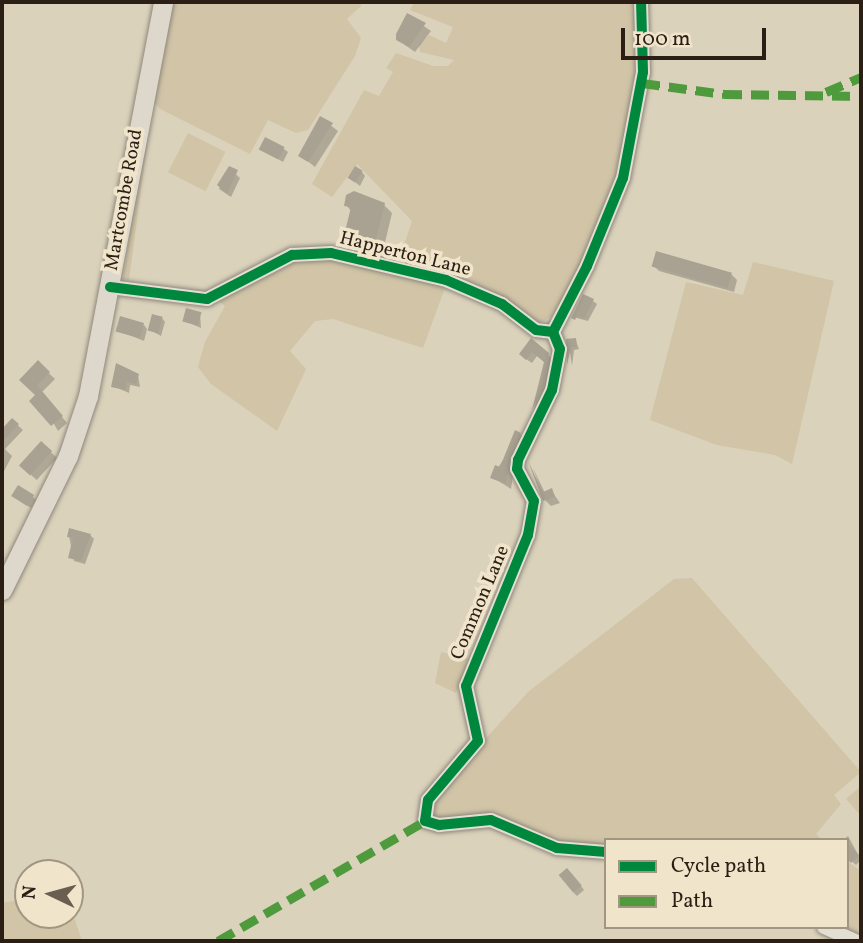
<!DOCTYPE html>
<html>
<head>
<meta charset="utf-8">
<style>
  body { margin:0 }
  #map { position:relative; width:863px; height:943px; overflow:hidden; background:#dbd2bc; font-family:Vollkorn,serif }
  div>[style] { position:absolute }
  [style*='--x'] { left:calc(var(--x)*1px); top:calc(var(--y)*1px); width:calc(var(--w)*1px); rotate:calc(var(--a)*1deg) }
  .green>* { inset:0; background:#d1c4a7; transform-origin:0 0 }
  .shadow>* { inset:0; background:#0003; transform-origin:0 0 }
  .building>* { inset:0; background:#a9a293; transform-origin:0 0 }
  .roads { filter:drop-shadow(0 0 2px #8f887b) drop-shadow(0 0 2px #8f887b) }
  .minor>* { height:14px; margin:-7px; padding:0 7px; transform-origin:7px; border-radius:7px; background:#e3ded3 }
  .major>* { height:19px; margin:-9.5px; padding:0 9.5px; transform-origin:9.5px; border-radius:9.5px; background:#ded8cc }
  .quiet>* { height:9px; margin-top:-4.5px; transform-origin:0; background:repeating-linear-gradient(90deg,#4f9a3d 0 18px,transparent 0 27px) }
  .cycleway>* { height:10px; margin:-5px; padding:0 5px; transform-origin:5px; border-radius:5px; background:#00873e }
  span { translate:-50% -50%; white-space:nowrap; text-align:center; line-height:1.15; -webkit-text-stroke:7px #f0e5cb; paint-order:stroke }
  .street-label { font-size:19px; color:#2b1f15 }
  .frame { position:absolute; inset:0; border:4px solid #2b1f15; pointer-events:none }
  .legend { position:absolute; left:604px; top:838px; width:245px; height:91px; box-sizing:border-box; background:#f0e5cb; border:2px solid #a19682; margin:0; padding:9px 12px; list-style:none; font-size:21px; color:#2b1f15 }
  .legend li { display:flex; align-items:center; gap:14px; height:35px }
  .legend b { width:35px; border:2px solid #a19682 }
  .north { position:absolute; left:14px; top:859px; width:70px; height:70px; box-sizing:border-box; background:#f0e5cb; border:2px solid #a19682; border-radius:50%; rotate:275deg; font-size:19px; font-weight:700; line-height:28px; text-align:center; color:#2b1f15 }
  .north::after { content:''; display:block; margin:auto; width:24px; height:32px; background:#695e4f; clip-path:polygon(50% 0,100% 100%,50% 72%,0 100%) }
  .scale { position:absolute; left:621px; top:28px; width:145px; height:32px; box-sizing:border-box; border:4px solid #2b1f15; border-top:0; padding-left:9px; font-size:21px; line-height:24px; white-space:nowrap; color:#2b1f15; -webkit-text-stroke:5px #f0e5cb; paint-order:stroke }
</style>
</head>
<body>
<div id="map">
  <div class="green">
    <i style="clip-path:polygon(172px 2px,360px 2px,361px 6px,347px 19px,361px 38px,355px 56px,308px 130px,296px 133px,268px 120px,250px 154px,160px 109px,151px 98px)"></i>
    <i style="clip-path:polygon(414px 2px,638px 2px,642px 39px,621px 177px,570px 289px,552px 316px,542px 322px,533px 323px,487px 289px,398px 263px,412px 221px,357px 164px,332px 197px,312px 184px,364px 90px,379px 96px,393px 72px,386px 68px,396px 53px,433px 66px,448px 66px,454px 60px,420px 52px,419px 45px,429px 35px,446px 43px,453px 27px,410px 10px)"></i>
    <i style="clip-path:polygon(151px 116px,129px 280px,123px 279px,146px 124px)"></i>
    <i style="left:188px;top:133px;width:42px;height:44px;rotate:27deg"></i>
    <i style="clip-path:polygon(330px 256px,446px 285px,423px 348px,333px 319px,315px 321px,290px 351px,306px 369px,277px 431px,211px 384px,198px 367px,205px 342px,225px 306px,215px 298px,293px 259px)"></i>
    <i style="clip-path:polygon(753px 262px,834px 281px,792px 464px,775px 455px,717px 445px,650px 420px,686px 282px,743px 295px)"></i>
    <i style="clip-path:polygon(692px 578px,861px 772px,834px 795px,841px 804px,816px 834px,822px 840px,606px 840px,606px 845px,576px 847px,494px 816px,432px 819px,430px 805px,451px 777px,528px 692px,674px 579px)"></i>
    <i style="clip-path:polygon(441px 652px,471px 659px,456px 693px,435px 683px)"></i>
    <i style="clip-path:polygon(861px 786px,861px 816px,846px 799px)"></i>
    <i style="clip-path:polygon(847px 861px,861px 871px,861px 940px,830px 927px,847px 927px)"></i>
    <i style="clip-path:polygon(28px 898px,28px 915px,70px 915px,70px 905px,82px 941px,2px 941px,2px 903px)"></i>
  </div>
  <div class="shadow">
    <i style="clip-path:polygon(408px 15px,431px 31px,415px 52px,398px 40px)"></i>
    <i style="clip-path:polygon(321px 118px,338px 131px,315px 167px,300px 155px)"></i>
    <i style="clip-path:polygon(261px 149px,284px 149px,288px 152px,283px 162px)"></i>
    <i style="clip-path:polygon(229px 168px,240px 178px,231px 197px,219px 189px)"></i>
    <i style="clip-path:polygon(362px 172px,365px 176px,360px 186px,350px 178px)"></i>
    <i style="clip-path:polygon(346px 205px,384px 205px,392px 213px,383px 251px,378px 249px,376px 257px,353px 251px,344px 243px,352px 212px)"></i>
    <i style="clip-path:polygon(653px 265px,731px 274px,737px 280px,734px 292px,659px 271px)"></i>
    <i style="clip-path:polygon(593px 301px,597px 304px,588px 321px,573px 317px)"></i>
    <i style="clip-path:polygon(200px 314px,201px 328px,185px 321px)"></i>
    <i style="clip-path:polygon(162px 318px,165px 322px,161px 336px,150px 330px)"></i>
    <i style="clip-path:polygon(144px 325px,147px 329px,144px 341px,117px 330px)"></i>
    <i style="clip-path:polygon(575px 339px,579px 349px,574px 350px,572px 366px,568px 340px)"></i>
    <i style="clip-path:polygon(531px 341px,554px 360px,537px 413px,534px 409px,546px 363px,537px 356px,532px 363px,526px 359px)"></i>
    <i style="clip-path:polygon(38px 363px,55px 379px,42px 392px,67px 423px,58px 431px,38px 395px,22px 380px)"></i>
    <i style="clip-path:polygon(138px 375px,140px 387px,130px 385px,129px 393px,113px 386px)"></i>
    <i style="clip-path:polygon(12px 420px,23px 430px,5px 449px,12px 456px,2px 475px,2px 430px)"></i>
    <i style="clip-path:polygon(520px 434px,526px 440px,515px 463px,511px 489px,492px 477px)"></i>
    <i style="left:41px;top:443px;width:22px;height:30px;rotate:43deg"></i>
    <i style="clip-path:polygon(533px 468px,545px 493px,551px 490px,560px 503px,551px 506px,545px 500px)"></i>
    <i style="clip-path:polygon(32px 496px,36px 500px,31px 508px,17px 499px)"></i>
    <i style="clip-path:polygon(90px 535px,94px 539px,85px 564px,74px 561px,69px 536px)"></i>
    <i style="clip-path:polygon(848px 836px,861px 860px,856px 865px,847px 857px,847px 840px,843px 840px)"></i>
    <i style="clip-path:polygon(571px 873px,584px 890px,577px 896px,574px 893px)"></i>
  </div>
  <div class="building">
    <i style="clip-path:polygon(407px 13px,426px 23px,409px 47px,396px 40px,396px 34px)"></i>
    <i style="clip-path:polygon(320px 116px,333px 123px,308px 162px,298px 156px)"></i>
    <i style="left:265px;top:137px;width:22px;height:14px;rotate:27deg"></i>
    <i style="clip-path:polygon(229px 166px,238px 170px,227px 194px,217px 185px)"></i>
    <i style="left:355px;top:166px;width:9px;height:14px;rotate:32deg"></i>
    <i style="clip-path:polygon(354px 191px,385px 203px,375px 243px,370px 242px,368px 250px,342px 244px,351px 207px,344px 206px,346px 195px)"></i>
    <i style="left:656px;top:251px;width:79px;height:16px;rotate:16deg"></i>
    <i style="clip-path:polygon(583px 294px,594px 299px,584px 319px,577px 316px,575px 320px,571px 318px)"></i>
    <i style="left:186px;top:308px;width:16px;height:14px;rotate:15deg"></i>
    <i style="left:152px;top:314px;width:11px;height:17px;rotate:15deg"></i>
    <i style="left:120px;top:316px;width:25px;height:16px;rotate:16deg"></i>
    <i style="clip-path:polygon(531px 338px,549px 353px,543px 387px,532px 410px,544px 362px,532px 352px,526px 360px,519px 354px)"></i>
    <i style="clip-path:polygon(576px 338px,577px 347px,571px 347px,567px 365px,566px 339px)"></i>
    <i style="clip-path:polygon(38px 360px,50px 372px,37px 385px,63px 416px,51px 426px,29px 401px,35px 395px,19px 380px)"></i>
    <i style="clip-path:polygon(116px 363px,139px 374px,136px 384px,127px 382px,125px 390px,111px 387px)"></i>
    <i style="clip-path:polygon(12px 418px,19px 424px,2px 442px,2px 429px)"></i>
    <i style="clip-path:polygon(515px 430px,521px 433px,509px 456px,506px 484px,490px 478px,495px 465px,500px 467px)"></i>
    <i style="left:41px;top:441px;width:15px;height:33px;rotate:42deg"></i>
    <i style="clip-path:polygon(528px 461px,543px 492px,552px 488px,555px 497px,543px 501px)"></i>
    <i style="left:18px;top:485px;width:19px;height:13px;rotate:32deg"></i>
    <i style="clip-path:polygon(69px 528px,91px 534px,81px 561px,68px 558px,73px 538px,67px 537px)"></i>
    <i style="clip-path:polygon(847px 842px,859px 855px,851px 863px,847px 859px)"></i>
    <i style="left:567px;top:868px;width:23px;height:11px;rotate:50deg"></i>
  </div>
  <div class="roads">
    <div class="minor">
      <i style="--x:110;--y:287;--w:98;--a:7.1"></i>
      <i style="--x:207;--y:299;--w:96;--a:-27.4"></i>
      <i style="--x:292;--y:255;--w:39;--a:-3"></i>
      <i style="--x:331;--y:253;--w:118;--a:13.2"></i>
      <i style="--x:446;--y:280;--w:61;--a:23.2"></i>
      <i style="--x:502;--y:304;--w:43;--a:37.4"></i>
      <i style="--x:536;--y:330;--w:17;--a:7"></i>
      <i style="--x:553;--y:332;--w:18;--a:68"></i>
      <i style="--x:560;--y:349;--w:42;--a:101"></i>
      <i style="--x:552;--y:390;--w:78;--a:115.9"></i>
      <i style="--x:518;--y:460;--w:9;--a:96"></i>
      <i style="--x:517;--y:469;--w:36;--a:62"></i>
      <i style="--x:534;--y:501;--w:35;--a:100"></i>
      <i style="--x:528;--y:535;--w:163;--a:112.3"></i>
      <i style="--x:466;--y:686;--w:56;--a:77.7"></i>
      <i style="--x:478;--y:741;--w:77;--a:130.3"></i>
      <i style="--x:428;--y:800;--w:21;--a:98"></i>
      <i style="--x:425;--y:821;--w:15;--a:16"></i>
      <i style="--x:439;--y:825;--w:52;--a:-5.5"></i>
      <i style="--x:491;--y:820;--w:72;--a:23"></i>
      <i style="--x:557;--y:848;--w:49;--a:4.7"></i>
      <i style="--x:553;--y:332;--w:74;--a:-62.7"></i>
      <i style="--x:587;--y:266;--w:95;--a:-67.8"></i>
      <i style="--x:623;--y:178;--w:108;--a:-79.3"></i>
      <i style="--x:643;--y:72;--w:70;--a:-91.6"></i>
      <i style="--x:824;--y:927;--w:35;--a:24"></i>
    </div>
    <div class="major">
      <i style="--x:2;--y:590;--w:149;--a:-63.8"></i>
      <i style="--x:68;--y:456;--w:63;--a:-71.6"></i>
      <i style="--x:88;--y:396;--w:401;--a:-79.2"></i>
    </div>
  </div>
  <div class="quiet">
    <i style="--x:642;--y:83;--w:83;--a:7.6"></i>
    <i style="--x:724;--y:94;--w:137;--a:0.8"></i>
    <i style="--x:826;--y:92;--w:38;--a:-23"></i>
    <i style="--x:218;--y:941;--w:239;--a:-30.1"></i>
  </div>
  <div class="cycleway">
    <i style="--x:110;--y:287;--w:98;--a:7.1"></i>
    <i style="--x:207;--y:299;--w:96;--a:-27.4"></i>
    <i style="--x:292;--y:255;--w:39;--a:-3"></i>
    <i style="--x:331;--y:253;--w:118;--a:13.2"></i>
    <i style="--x:446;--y:280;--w:61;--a:23.2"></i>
    <i style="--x:502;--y:304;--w:43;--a:37.4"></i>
    <i style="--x:536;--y:330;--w:17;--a:7"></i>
    <i style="--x:553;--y:332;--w:18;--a:68"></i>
    <i style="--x:560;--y:349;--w:42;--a:101"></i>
    <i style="--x:552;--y:390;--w:78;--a:115.9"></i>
    <i style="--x:518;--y:460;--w:9;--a:96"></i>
    <i style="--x:517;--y:469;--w:36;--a:62"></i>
    <i style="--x:534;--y:501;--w:35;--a:100"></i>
    <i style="--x:528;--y:535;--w:163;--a:112.3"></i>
    <i style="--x:466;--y:686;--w:56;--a:77.7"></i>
    <i style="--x:478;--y:741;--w:77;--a:130.3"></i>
    <i style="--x:428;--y:800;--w:21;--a:98"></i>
    <i style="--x:425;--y:821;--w:15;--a:16"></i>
    <i style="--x:439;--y:825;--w:52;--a:-5.5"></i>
    <i style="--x:491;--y:820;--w:72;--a:23"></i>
    <i style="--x:557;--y:848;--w:49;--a:4.7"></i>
    <i style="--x:553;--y:332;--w:74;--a:-62.7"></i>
    <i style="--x:587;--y:266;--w:95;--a:-67.8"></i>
    <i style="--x:623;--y:178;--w:108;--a:-79.3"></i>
    <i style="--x:643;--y:72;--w:70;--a:-91.6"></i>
  </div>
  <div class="street-label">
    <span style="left:125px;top:200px;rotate:-80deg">Martcombe Road</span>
    <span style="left:405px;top:255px;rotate:14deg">Happerton Lane</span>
    <span style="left:481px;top:603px;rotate:-67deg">Common Lane</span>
  </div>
  <div class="frame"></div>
  <ul class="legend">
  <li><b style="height:9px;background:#00873e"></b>Cycle path</li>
  <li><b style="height:9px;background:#4f9a3d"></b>Path</li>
  </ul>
  <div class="north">N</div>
  <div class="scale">100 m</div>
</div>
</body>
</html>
